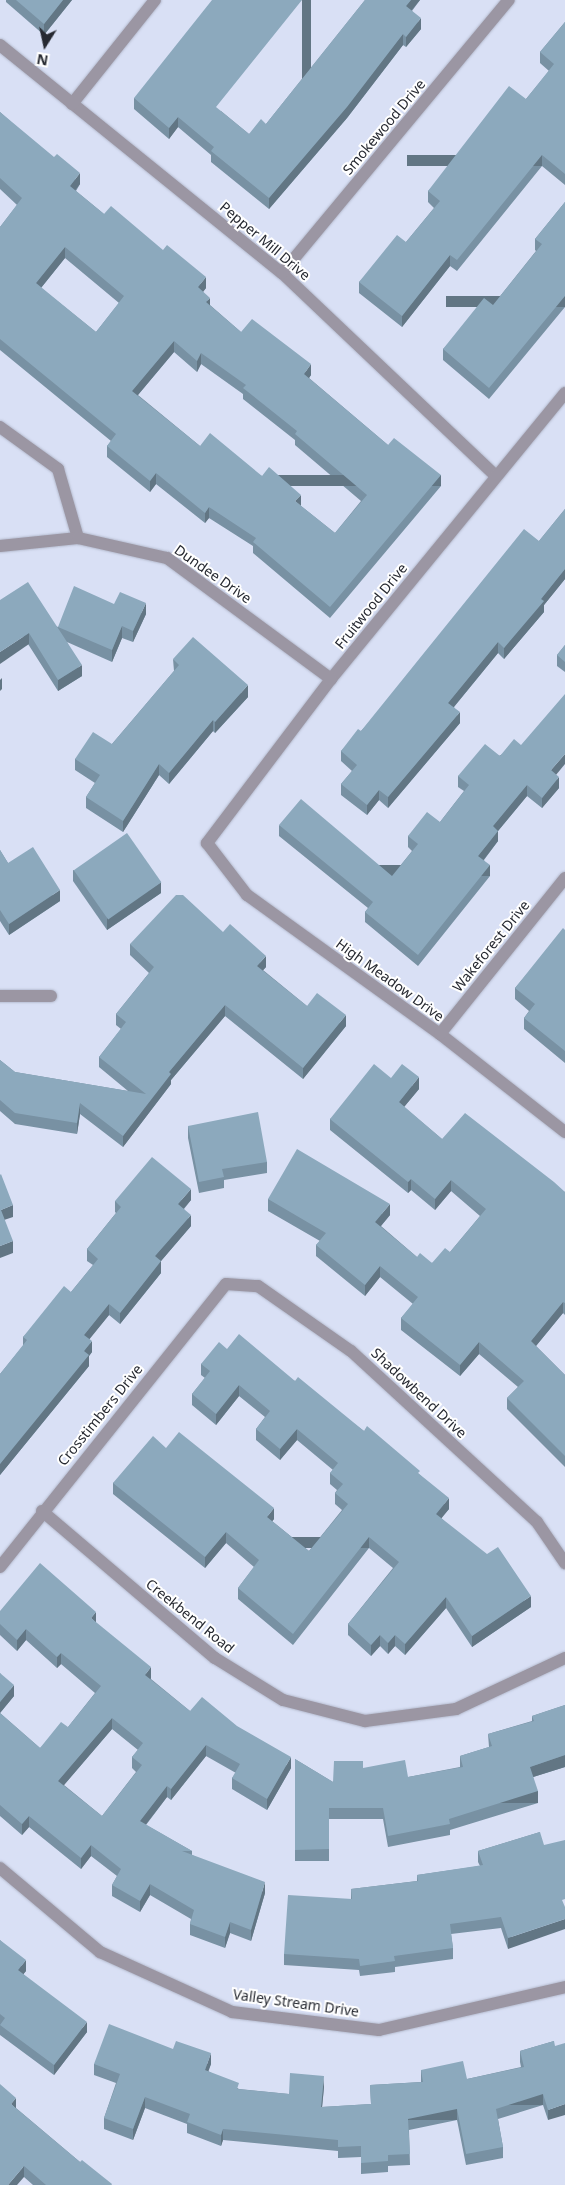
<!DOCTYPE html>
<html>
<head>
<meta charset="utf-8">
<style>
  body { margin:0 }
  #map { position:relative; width:565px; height:2185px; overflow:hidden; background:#d9e0f5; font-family:"Noto Sans",sans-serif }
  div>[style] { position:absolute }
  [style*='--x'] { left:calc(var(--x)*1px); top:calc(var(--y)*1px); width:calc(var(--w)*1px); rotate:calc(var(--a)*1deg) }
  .roads { filter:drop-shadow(0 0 1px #b5bbce) drop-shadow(0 0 1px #b5bbce) }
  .minor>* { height:12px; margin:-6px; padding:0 6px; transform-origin:6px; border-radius:6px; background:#9b96a3 }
  .wall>* { inset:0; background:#7891a3 }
  .shaded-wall>* { inset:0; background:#627684; transform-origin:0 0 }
  .building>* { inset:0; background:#8ca9bd; transform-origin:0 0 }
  span { translate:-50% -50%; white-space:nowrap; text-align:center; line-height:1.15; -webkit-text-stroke:4px #fff; paint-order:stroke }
  .street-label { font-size:14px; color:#262931 }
  .north { position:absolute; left:20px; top:20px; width:50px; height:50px; -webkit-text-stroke:4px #fff; paint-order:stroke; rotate:190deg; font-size:14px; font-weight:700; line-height:20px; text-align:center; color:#262931 }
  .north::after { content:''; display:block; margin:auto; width:18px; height:22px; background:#262931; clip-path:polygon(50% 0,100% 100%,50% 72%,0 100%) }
</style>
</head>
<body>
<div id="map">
  <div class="roads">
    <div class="minor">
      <i style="--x:0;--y:45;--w:363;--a:39"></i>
      <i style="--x:282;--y:273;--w:295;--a:43.5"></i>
      <i style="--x:72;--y:104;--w:133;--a:-51.4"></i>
      <i style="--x:282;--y:273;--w:355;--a:-50.3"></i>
      <i style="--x:565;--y:393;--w:370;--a:129.3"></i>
      <i style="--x:331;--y:679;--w:206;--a:127.1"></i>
      <i style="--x:207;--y:843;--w:66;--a:52.4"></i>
      <i style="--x:247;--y:895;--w:238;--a:35.8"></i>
      <i style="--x:440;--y:1034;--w:159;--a:38.1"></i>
      <i style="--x:0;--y:427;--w:72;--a:35.9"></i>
      <i style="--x:58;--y:469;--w:72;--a:73.8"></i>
      <i style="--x:0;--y:546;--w:78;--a:-5.9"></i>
      <i style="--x:78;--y:538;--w:91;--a:12.7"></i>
      <i style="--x:167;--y:558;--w:204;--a:36.4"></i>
      <i style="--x:0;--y:996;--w:51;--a:0"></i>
      <i style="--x:440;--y:1034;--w:200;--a:-51.3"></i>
      <i style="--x:42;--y:1511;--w:227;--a:40.4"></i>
      <i style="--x:215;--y:1658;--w:80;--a:31.7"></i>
      <i style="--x:283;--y:1700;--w:85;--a:14.4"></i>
      <i style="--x:365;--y:1721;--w:92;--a:-7.5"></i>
      <i style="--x:456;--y:1709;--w:120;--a:-25.1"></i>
      <i style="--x:0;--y:1567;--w:362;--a:-51.4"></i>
      <i style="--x:226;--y:1284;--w:32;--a:4"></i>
      <i style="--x:258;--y:1286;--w:113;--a:35"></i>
      <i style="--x:351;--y:1351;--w:253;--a:42.6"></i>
      <i style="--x:537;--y:1522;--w:50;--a:55.7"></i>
      <i style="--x:0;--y:1868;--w:131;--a:40"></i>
      <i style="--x:100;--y:1952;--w:145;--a:24.4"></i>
      <i style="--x:232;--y:2012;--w:148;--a:7"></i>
      <i style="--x:379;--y:2030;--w:191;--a:-13"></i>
    </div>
  </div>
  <div class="wall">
    <i style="clip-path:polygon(6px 0,72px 0,44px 35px,6px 2px)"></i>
    <i style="clip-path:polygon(365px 0,420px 0,412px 11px,421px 29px,406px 47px,403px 45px,347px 118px,269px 209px,211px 162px,211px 155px,178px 127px,169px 139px,134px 109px,134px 98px,221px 111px,249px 134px,266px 124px)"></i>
    <i style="clip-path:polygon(565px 22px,565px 185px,542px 166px,457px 271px,450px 266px,402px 327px,359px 293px,359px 282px,406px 242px,434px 208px,428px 202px,428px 191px,526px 99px,549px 71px,540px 63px,540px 52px)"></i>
    <i style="clip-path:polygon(evenodd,0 112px,80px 184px,76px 191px,104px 214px,206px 288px,203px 292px,210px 305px,241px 332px,311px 375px,309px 378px,388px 445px,441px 486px,330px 618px,253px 553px,253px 546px,209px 518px,205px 523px,156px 484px,150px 492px,107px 457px,107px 446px,111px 441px,0 350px,0 227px,17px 205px,0 189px,0 112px,65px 258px,119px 303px,96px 332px,41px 288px,65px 258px,0 112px,174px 352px,197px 372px,201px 364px,243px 394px,243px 399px,295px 440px,295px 445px,361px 501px,335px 533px,301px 506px,262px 476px,200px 446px,138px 395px,174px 352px)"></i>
    <i style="clip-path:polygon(565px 202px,565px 307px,489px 399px,443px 360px,443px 349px,493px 305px,536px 251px,535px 250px,535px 239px)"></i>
    <i style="clip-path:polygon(565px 509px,565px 579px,544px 605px,544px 612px,504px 659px,498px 653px,454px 707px,460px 723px,388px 808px,379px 800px,367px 815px,341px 795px,341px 784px,352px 771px,341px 761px,341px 751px,361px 731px,539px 541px)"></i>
    <i style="clip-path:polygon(0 600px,58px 627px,114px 604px,146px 614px,133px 642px,122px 638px,112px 662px,67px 642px,82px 676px,58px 691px)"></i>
    <i style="clip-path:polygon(565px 645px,565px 672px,557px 666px,557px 655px)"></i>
    <i style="clip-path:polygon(173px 659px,248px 697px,215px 733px,213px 731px,169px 784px,159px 775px,123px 832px,86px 808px,86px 797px,95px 783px,75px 770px,75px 759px,112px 744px,174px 671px)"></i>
    <i style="clip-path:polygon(521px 745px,556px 775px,559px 788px,542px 808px,527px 796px,498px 831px,498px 841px,484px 860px,490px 876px,418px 966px,365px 922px,365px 912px,368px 908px,279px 836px,279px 825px,392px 876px,412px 851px,408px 847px,408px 836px,440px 822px,464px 791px,458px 787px,458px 776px)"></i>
    <i style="clip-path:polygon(0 850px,8px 863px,60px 901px,9px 935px,0 921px)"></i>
    <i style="clip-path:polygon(73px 870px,161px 893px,107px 930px,73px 881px)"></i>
    <i style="clip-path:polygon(565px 930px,565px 1063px,524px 1029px,524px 1018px,529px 1011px,515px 999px,515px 988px)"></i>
    <i style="clip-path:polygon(223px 932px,266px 967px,263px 970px,307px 1006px,346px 1026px,303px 1079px,225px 1016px,171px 1080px,171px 1084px,123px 1147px,80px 1114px,77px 1134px,15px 1124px,0 1111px,0 1060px,15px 1072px,128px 1091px,99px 1067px,99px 1057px,121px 1029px,116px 1025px,116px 1014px,149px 973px,130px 955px,130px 944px)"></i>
    <i style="clip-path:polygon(391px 1078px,419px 1089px,404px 1107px,442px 1139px,565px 1192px,565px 1315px,563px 1313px,536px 1346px,565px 1375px,565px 1467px,507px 1409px,507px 1398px,518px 1387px,479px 1354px,460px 1376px,401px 1330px,401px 1318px,413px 1304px,380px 1277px,365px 1296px,316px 1256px,316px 1245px,320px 1241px,268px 1211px,268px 1199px,390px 1215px,381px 1226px,417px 1257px,432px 1263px,450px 1252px,480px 1216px,451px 1191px,435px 1210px,411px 1190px,408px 1193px,330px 1130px,330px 1119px)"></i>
    <i style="clip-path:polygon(188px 1126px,267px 1162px,267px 1173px,224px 1180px,224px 1188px,199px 1193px,188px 1138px)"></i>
    <i style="clip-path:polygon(191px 1200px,184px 1209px,191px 1226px,161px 1261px,161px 1273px,120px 1324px,109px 1315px,89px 1339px,92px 1352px,89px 1356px,89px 1366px,0 1475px,0 1374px,23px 1346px,23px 1337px,71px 1292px,93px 1265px,87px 1261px,87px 1249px,116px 1213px,115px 1212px,115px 1201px)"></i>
    <i style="clip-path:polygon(227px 1349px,295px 1381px,364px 1431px,420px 1475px,449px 1509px,441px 1518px,531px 1607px,472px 1647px,446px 1608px,405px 1655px,395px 1646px,388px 1654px,380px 1646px,371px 1656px,348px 1635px,348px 1624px,393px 1568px,369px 1548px,293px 1645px,238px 1599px,238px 1588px,254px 1567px,226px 1543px,205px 1568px,113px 1494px,113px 1483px,166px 1448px,274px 1519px,272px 1521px,309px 1551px,342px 1510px,335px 1504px,335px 1493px,337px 1490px,330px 1484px,330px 1473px,333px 1470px,297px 1440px,280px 1460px,256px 1440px,256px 1429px,265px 1417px,239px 1396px,216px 1425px,192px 1405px,192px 1394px,205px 1378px,201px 1375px,201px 1364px)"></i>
    <i style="clip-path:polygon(evenodd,0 1611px,96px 1623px,151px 1678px,151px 1679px,190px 1711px,291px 1768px,267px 1810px,232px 1789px,232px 1778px,236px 1773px,206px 1756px,171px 1800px,167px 1797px,146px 1825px,192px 1851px,192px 1855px,265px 1893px,251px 1941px,230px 1933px,225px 1948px,190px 1935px,190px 1924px,191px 1919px,150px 1895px,140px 1912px,112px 1896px,112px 1885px,117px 1876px,91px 1856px,81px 1869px,29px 1827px,22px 1835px,0 1816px,0 1673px,14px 1696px,0 1713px,40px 1748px,68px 1727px,95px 1693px,61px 1664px,57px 1668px,26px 1640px,17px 1651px,0 1635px,0 1611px,112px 1729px,138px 1750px,132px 1757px,132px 1768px,136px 1772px,102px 1816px,64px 1785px,112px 1729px)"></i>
    <i style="clip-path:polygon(565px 1705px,565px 1767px,533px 1777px,538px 1803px,450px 1830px,450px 1835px,388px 1847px,383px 1819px,329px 1819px,329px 1861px,295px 1861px,295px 1759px,333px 1782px,363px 1768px,408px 1777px,460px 1767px,460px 1756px,489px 1747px,488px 1734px,532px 1721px,532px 1716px)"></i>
    <i style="clip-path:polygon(540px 1832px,508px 1949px,501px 1928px,451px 1934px,453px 1948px,453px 1959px,395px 1967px,395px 1972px,360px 1976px,359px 1970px,284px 1965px,284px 1954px,351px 1899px,351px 1889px,417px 1881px,417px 1875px,480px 1866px,478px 1862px,478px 1851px)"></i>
    <i style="clip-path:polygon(0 1940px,26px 1971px,23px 1974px,87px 2032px,54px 2075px,0 2035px)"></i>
    <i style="clip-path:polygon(554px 2041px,548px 2120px,543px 2105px,498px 2119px,503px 2147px,503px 2158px,466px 2165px,457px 2120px,409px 2130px,410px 2165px,388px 2166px,388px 2172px,361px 2174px,361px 2157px,338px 2158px,338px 2151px,223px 2140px,221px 2146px,187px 2133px,187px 2124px,145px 2108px,133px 2140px,104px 2129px,104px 2118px,116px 2083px,94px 2075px,94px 2064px,211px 2064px,208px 2071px,239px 2089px,289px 2094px,324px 2087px,322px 2107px,371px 2104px,370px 2085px,421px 2082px,421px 2070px,467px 2079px,521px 2067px,520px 2062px,520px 2051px)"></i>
    <i style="clip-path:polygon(16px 2108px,80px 2162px,112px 2185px,33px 2185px,24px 2177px)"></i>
  </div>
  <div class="shaded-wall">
    <i style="clip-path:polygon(63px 0,72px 0,44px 35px,44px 24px)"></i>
    <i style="left:302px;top:0;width:9px;height:137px"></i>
    <i style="clip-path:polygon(411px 0,420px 0,406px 17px,406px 6px)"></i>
    <i style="clip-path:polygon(421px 18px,421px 29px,406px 47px,406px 37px)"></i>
    <i style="clip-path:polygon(403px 34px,403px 45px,347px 118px,269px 209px,269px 198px)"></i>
    <i style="clip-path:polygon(178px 117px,178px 127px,169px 139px,169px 128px)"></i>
    <i style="left:542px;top:155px;width:11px;height:135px;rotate:90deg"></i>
    <i style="clip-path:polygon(80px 173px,80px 184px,70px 197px,70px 186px)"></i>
    <i style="clip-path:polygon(65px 247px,65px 258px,36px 294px,36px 283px)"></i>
    <i style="clip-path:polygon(450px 255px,450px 266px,402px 327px,402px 316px)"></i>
    <i style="clip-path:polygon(206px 277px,206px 288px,198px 298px,198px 287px)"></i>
    <i style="left:565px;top:296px;width:11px;height:119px;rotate:90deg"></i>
    <i style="clip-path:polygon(210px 298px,210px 309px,206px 302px)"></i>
    <i style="clip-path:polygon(174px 341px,174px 352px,132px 402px,132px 391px)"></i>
    <i style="clip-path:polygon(201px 353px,201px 364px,197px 372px,197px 361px)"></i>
    <i style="clip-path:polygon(311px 364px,311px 375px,304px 385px,304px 374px)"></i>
    <i style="clip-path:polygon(156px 473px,156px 484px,150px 492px,150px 481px)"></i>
    <i style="left:441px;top:475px;width:11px;height:172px;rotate:90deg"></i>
    <i style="clip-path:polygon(301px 495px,301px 506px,295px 501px)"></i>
    <i style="clip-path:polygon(209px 507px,209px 518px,205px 523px,205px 513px)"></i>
    <i style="clip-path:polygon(565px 569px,565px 579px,544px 605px,544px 612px,504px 659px,504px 648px,541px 599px)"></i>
    <i style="clip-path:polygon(146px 603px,146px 614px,133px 642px,133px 631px)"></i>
    <i style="clip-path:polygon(122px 626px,122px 638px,112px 662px,112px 650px)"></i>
    <i style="clip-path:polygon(29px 633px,29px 644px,0 664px,0 652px)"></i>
    <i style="clip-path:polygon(498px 642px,498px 653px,448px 714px,448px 703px)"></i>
    <i style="clip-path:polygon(82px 665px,82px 676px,58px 691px,58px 680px)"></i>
    <i style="clip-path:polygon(2px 678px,2px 689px,0 691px,0 680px)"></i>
    <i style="clip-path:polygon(248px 685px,248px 697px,215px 733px,215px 722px)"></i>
    <i style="clip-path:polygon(460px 712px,460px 723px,388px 808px,388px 797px)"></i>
    <i style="clip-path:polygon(213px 720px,213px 731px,169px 784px,169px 773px)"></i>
    <i style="clip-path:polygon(565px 754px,565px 764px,551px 781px,551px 770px)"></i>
    <i style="clip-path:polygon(159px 764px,159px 775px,123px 832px,123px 821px)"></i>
    <i style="clip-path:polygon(559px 777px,559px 788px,542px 808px,542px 798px)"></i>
    <i style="clip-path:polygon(527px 785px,527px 796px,493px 837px,493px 826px)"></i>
    <i style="clip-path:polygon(379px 790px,379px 800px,367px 815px,367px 805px)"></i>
    <i style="clip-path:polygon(498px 831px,498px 841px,478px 867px,478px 856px)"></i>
    <i style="left:490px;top:865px;width:11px;height:115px;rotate:90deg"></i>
    <i style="clip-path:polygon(161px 882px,161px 893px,107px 930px,107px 918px)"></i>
    <i style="clip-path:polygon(60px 890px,60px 901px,9px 935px,9px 924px)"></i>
    <i style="clip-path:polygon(266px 956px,266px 967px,257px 977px,257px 966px)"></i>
    <i style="clip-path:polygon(225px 1005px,225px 1016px,171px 1080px,171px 1084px,123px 1147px,123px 1136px,169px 1072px)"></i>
    <i style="clip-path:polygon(346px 1015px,346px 1026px,303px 1079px,303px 1068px)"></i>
    <i style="clip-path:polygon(419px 1077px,419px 1089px,399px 1113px,399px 1102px)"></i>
    <i style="clip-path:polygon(80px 1103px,80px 1114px,77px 1134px,77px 1123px)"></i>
    <i style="clip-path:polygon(411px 1179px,411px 1190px,408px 1193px,408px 1182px)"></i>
    <i style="clip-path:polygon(451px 1180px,451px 1191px,435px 1210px,435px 1199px)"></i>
    <i style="clip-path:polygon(191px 1189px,191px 1200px,178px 1215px,178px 1204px)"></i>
    <i style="clip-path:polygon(390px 1204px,390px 1215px,375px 1233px,375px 1222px)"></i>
    <i style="clip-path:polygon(13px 1205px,13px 1217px,1px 1221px,1px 1210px)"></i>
    <i style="clip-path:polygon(191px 1215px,191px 1226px,155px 1268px,155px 1256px)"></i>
    <i style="clip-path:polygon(13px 1241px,13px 1253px,0 1258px,0 1246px)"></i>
    <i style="clip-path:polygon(161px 1261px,161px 1273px,120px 1324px,120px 1313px)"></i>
    <i style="clip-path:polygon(380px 1266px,380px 1277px,365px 1296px,365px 1285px)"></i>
    <i style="clip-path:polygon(563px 1302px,563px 1313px,531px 1352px,531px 1341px)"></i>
    <i style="clip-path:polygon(109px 1304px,109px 1315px,84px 1346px,84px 1335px)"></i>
    <i style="clip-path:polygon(92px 1341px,92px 1352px,89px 1356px,89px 1366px,0 1475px,0 1464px,84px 1351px)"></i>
    <i style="clip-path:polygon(479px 1342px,479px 1354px,460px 1376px,460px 1365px)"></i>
    <i style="clip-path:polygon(239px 1385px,239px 1396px,216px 1425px,216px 1414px)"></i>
    <i style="clip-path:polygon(297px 1429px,297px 1440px,280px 1460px,280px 1449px)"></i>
    <i style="clip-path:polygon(449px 1498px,449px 1509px,436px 1525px,436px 1514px)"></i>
    <i style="clip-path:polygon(274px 1508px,274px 1519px,267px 1528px,267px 1517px)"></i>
    <i style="clip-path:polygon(226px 1532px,226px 1543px,205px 1568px,205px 1557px)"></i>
    <i style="left:369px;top:1537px;width:11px;height:123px;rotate:90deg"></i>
    <i style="clip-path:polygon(531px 1596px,531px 1607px,472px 1647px,472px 1636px)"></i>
    <i style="clip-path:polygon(446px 1597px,446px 1608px,405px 1655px,405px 1644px)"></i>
    <i style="clip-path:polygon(96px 1612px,96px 1623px,91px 1618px)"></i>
    <i style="clip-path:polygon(26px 1629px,26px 1640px,17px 1651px,17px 1640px)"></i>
    <i style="clip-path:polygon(380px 1635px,380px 1646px,371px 1656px,371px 1645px)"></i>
    <i style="clip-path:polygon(395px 1635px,395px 1646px,388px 1654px,388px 1643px)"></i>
    <i style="clip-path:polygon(61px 1653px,61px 1664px,57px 1668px,57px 1657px)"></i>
    <i style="clip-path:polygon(151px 1667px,151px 1678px,145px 1686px,145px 1675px)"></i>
    <i style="clip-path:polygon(14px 1685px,14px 1696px,0 1713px,0 1702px)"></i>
    <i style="clip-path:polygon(112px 1718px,112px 1729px,58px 1792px,58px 1781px)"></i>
    <i style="clip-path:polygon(206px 1745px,206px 1756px,171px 1800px,171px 1789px)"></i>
    <i style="clip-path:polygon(565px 1755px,565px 1767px,530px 1778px,530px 1767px)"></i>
    <i style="clip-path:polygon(291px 1757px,291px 1768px,267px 1810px,267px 1799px)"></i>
    <i style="clip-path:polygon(167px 1786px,167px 1797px,140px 1832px,140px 1821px)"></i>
    <i style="left:538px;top:1791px;width:12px;height:93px;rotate:90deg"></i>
    <i style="clip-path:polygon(29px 1816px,29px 1827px,22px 1835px,22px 1824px)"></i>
    <i style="clip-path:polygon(91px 1845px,91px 1856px,81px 1869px,81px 1858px)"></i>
    <i style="clip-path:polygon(265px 1882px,265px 1893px,251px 1941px,251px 1930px)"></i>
    <i style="clip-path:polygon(150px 1884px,150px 1895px,140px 1912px,140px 1901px)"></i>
    <i style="clip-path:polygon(565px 1919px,565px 1929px,508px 1949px,508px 1938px)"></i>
    <i style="clip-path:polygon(230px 1922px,230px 1933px,225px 1948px,225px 1937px)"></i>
    <i style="clip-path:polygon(26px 1960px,26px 1971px,18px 1981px,18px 1970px)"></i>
    <i style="clip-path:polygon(87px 2022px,87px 2032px,54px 2075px,54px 2065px)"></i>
    <i style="clip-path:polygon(211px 2053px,211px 2064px,205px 2081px,205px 2070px)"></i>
    <i style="clip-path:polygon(324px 2076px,324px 2087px,321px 2118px,321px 2107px)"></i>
    <i style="left:543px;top:2094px;width:11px;height:49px;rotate:90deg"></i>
    <i style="clip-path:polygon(145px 2097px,145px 2108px,133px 2140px,133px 2129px)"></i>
    <i style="clip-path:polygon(16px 2098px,16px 2109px,11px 2104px)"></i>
    <i style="clip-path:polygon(565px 2104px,565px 2115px,548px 2120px,548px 2110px)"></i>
    <i style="left:457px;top:2109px;width:11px;height:50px;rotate:90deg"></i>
    <i style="clip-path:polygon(223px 2129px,223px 2140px,221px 2146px,221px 2135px)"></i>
    <i style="clip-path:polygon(24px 2166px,24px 2177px,17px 2185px,8px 2185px)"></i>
  </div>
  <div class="building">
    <i style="clip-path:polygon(16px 0,63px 0,44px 24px)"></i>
    <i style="clip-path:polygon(212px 0,302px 0,216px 107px,249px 134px,261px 119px,266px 124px,365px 0,411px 0,406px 6px,421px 18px,406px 37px,403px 34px,347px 107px,269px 198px,211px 151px,214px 147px,178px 117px,169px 128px,134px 98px)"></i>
    <i style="clip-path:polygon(565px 22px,565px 174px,542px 155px,457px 260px,450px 255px,402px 316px,359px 282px,397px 235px,406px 242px,440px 201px,428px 191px,509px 86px,526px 99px,554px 64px,540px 52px)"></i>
    <i style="clip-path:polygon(evenodd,0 112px,54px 157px,57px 154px,80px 173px,70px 186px,104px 214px,111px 206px,163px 250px,167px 245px,206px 277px,198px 287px,210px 298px,206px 302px,241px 332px,252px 319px,311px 364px,304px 374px,388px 445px,394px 438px,441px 475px,330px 607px,253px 542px,256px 538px,209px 507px,205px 513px,156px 473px,150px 481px,107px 446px,116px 434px,0 339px,0 227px,22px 198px,0 178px,0 112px,65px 247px,124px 296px,96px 332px,36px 283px,65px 247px,0 112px,174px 341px,197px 361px,201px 353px,246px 385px,243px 388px,297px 431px,295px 434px,367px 495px,335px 533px,295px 501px,301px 495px,269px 467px,262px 476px,210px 433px,200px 446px,132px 391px,174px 341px)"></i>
    <i style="clip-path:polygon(565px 202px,565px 296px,489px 388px,443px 349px,484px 298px,493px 305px,542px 244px,535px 239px)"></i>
    <i style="clip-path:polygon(565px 509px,565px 569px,541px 599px,544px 601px,504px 648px,498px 642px,448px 703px,460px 712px,388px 797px,379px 790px,367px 805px,341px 784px,357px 765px,341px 751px,358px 729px,361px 731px,524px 529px,539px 541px)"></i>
    <i style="clip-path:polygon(28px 582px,82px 665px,58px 680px,29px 633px,0 652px,0 600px)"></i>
    <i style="clip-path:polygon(74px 586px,114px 604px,120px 592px,146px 603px,133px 631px,122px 626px,112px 650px,58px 627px)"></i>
    <i style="clip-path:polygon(193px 637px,248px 685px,215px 722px,213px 720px,169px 773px,159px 764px,123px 821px,86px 797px,100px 775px,75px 759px,93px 732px,112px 744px,179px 665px,173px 659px)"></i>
    <i style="clip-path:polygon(565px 645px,565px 662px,557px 655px)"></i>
    <i style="clip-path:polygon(565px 694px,565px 754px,551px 770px,559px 777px,542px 798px,527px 785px,493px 826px,498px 831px,478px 856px,490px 865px,418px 955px,365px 912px,373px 902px,279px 825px,301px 799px,392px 876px,418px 844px,408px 836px,427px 812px,440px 822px,469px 785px,458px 776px,485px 744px,500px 756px,514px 739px,521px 745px)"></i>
    <i style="left:127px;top:833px;width:60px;height:65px;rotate:55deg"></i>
    <i style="clip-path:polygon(33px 847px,60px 890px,9px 924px,0 910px,0 850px,8px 863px)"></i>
    <i style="clip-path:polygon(176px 895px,183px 895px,223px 932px,230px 924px,266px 956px,257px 966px,307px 1006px,317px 993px,346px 1015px,303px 1068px,225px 1005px,169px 1072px,171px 1074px,123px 1136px,80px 1103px,77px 1123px,15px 1113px,0 1100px,0 1060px,15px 1072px,146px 1094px,99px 1057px,126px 1022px,116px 1014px,154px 967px,130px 944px)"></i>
    <i style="clip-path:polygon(563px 928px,565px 930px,565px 1051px,524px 1018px,535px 1004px,515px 988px)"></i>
    <i style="clip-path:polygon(374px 1064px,391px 1078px,402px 1064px,419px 1077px,399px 1102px,442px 1139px,465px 1113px,554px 1182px,565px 1192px,565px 1303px,563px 1302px,531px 1341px,565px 1375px,565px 1456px,507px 1398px,524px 1381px,479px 1342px,460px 1365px,401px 1318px,418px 1297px,380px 1266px,365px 1285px,316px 1245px,326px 1233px,268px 1199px,297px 1149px,390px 1204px,375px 1222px,417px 1257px,420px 1253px,432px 1263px,445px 1248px,450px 1252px,486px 1209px,451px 1180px,435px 1199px,411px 1179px,408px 1182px,330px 1119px)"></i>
    <i style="clip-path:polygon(258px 1112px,267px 1162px,222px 1169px,224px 1177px,199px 1182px,188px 1126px)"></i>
    <i style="clip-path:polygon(152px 1157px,191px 1189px,178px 1204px,191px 1215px,155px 1256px,161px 1261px,120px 1313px,109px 1304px,84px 1335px,92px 1341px,84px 1351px,89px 1355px,0 1464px,0 1374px,27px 1340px,23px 1337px,64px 1286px,71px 1292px,98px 1259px,87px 1249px,121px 1207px,115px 1201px)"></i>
    <i style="clip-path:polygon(1px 1174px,13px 1205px,1px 1210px,13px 1241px,0 1246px,0 1175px)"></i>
    <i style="clip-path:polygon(239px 1334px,295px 1381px,298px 1377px,364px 1431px,367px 1426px,420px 1471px,418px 1473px,449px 1498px,436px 1514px,487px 1554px,498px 1547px,531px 1596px,472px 1636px,446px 1597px,405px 1644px,395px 1635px,388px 1643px,380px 1635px,371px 1645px,348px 1624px,399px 1562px,369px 1537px,293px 1634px,238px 1588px,259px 1560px,226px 1532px,205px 1557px,113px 1483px,153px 1436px,166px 1448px,179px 1432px,274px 1508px,267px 1517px,309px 1551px,348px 1504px,335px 1493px,343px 1484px,330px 1473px,338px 1463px,297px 1429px,280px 1449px,256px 1429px,270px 1411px,239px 1385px,216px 1414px,192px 1394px,210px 1371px,201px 1364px,219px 1342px,227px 1349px)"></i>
    <i style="clip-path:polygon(evenodd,40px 1563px,96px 1612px,91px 1618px,151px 1667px,145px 1675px,190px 1711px,202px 1697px,237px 1726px,291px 1757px,267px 1799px,232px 1778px,240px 1764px,206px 1745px,171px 1789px,167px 1786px,140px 1821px,192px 1851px,182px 1851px,265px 1882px,251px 1930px,230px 1922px,225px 1937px,190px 1924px,194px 1910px,150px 1884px,140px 1901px,112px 1885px,121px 1869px,91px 1845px,81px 1858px,29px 1816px,22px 1824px,0 1805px,0 1713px,40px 1748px,61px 1722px,68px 1727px,101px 1686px,61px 1653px,57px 1657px,26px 1629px,17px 1640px,0 1624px,0 1611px,40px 1563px,112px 1718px,143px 1743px,132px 1757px,142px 1765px,102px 1816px,58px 1781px,112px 1718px)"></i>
    <i style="clip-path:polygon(0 1673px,14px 1685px,0 1702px)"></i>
    <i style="clip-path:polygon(565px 1705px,565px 1755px,530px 1767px,538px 1791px,449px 1819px,450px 1824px,388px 1836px,383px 1808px,329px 1808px,329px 1849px,295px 1850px,295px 1759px,333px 1782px,334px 1761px,363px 1761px,363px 1768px,405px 1760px,408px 1777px,463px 1767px,460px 1756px,492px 1746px,488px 1734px,534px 1721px,532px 1716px)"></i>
    <i style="clip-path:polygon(540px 1832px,544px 1845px,565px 1840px,565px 1899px,562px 1900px,565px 1907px,565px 1919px,508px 1938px,501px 1917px,450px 1924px,453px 1948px,394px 1956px,395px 1961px,360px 1966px,359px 1959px,284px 1954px,288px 1895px,352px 1899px,351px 1889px,418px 1881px,417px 1875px,483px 1865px,478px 1851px)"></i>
    <i style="clip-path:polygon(0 1940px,26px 1960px,18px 1970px,87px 2022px,54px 2065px,0 2025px,5px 2018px,0 2014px)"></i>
    <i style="clip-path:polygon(109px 2024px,173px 2049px,176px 2041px,211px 2053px,205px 2070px,239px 2083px,237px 2089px,289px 2094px,290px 2073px,324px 2076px,321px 2107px,371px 2104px,370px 2085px,423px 2082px,421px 2070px,463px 2061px,467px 2079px,524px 2067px,520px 2051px,554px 2041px,555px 2046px,565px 2043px,565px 2104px,548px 2110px,543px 2094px,496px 2109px,503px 2147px,466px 2154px,457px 2109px,408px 2119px,410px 2154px,388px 2155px,388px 2161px,361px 2163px,361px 2146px,338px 2147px,338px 2140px,223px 2129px,221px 2135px,187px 2122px,190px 2114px,145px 2097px,133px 2129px,104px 2118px,120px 2074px,94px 2064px)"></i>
    <i style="clip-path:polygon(0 2084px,16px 2098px,11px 2104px,80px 2162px,82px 2160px,112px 2184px,111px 2185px,46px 2185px,24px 2166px,8px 2185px,0 2185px)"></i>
  </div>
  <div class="street-label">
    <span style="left:384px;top:127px;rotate:-50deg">Smokewood Drive</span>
    <span style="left:265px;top:241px;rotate:40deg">Pepper Mill Drive</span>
    <span style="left:213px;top:574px;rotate:35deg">Dundee Drive</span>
    <span style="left:371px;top:606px;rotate:-51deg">Fruitwood Drive</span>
    <span style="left:491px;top:946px;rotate:-51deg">Wakeforest Drive</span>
    <span style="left:390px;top:980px;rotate:36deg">High Meadow Drive</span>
    <span style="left:419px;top:1393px;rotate:43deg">Shadowbend Drive</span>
    <span style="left:100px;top:1415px;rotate:-51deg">Crosstimbers Drive</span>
    <span style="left:190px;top:1616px;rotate:39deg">Creekbend Road</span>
    <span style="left:296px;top:2003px;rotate:8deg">Valley Stream Drive</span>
  </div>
  <div class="north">N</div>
</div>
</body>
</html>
